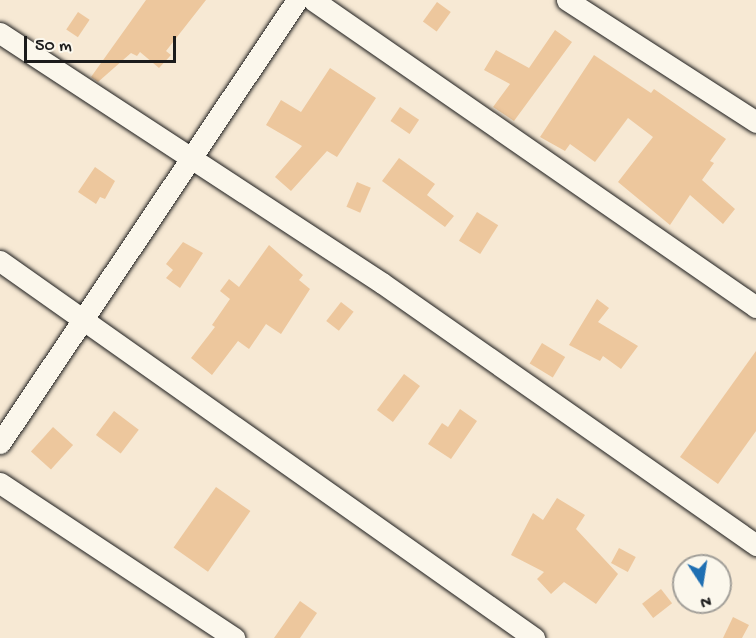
<!DOCTYPE html>
<html>
<head>
<meta charset="utf-8">
<style>
  body { margin:0 }
  #map { position:relative; width:756px; height:638px; overflow:hidden; background:#f7e9d4; font-family:"Gochi Hand",sans-serif }
  div>[style] { position:absolute }
  [style*='--x'] { left:calc(var(--x)*1px); top:calc(var(--y)*1px); width:calc(var(--w)*1px); rotate:calc(var(--a)*1deg) }
  .building>* { inset:0; background:#edc79d; transform-origin:0 0 }
  .roads { filter:drop-shadow(0 0 2px #1c1c1c) drop-shadow(0 0 2px #1c1c1c) }
  .street>* { height:21px; margin:-10.5px; padding:0 10.5px; transform-origin:10.5px; border-radius:10.5px; background:#fbf7ec }
  span { translate:-50% -50%; white-space:nowrap; text-align:center; line-height:1.15; -webkit-text-stroke:4.5px #fbf7ec; paint-order:stroke }
  .north { position:absolute; left:672px; top:554px; width:60px; height:60px; box-sizing:border-box; background:#fbf7ec; border:2px solid #a29f99; border-radius:50%; rotate:168deg; font-size:16px; font-weight:700; line-height:24px; text-align:center; color:#1c1c1c }
  .north::after { content:''; display:block; margin:auto; width:21px; height:27px; background:#1f6fb2; clip-path:polygon(50% 0,100% 100%,50% 72%,0 100%) }
  .scale { position:absolute; left:24px; top:36px; width:152px; height:27px; box-sizing:border-box; border:3px solid #1c1c1c; border-top:0; padding-left:8px; font-size:18px; line-height:21px; white-space:nowrap; color:#1c1c1c; -webkit-text-stroke:4px #fbf7ec; paint-order:stroke }
</style>
</head>
<body>
<div id="map">
  <div class="building">
    <i style="clip-path:polygon(146px 0,206px 0,166px 51px,171px 55px,159px 68px,140px 52px,137px 56px,131px 53px,98px 82px,91px 77px)"></i>
    <i style="left:437px;top:2px;width:17px;height:24px;rotate:36deg"></i>
    <i style="left:78px;top:12px;width:14px;height:21px;rotate:34deg"></i>
    <i style="clip-path:polygon(555px 30px,572px 42px,514px 121px,493px 107px,510px 84px,484px 70px,496px 50px,529px 68px)"></i>
    <i style="clip-path:polygon(594px 55px,651px 93px,654px 89px,726px 139px,710px 161px,714px 163px,702px 180px,735px 209px,723px 224px,690px 195px,670px 225px,618px 182px,653px 137px,628px 118px,595px 162px,570px 144px,565px 151px,540px 137px)"></i>
    <i style="clip-path:polygon(330px 68px,376px 98px,337px 157px,327px 151px,291px 191px,275px 177px,302px 146px,266px 125px,281px 100px,301px 112px)"></i>
    <i style="left:400px;top:107px;width:23px;height:17px;rotate:34deg"></i>
    <i style="clip-path:polygon(399px 158px,435px 184px,427px 195px,454px 216px,445px 227px,382px 181px)"></i>
    <i style="clip-path:polygon(95px 167px,115px 181px,105px 199px,100px 197px,96px 204px,78px 192px)"></i>
    <i style="left:357px;top:182px;width:15px;height:27px;rotate:23deg"></i>
    <i style="left:477px;top:212px;width:25px;height:34px;rotate:32deg"></i>
    <i style="clip-path:polygon(183px 242px,203px 253px,180px 288px,166px 278px,173px 270px,166px 264px)"></i>
    <i style="clip-path:polygon(269px 245px,303px 275px,299px 280px,310px 289px,281px 334px,266px 324px,249px 349px,238px 341px,212px 375px,191px 358px,215px 327px,212px 325px,230px 299px,220px 291px,229px 279px,239px 287px)"></i>
    <i style="clip-path:polygon(597px 299px,609px 308px,598px 322px,638px 346px,621px 369px,603px 356px,600px 361px,569px 345px)"></i>
    <i style="left:341px;top:302px;width:16px;height:24px;rotate:38deg"></i>
    <i style="left:542px;top:343px;width:27px;height:24px;rotate:31deg"></i>
    <i style="clip-path:polygon(756px 351px,756px 431px,718px 484px,680px 457px)"></i>
    <i style="left:404px;top:374px;width:20px;height:45px;rotate:37deg"></i>
    <i style="clip-path:polygon(460px 409px,477px 421px,451px 459px,428px 444px,442px 423px,448px 427px)"></i>
    <i style="left:114px;top:411px;width:31px;height:30px;rotate:37deg"></i>
    <i style="left:53px;top:427px;width:27px;height:33px;rotate:42deg"></i>
    <i style="left:216px;top:487px;width:42px;height:74px;rotate:35deg"></i>
    <i style="clip-path:polygon(557px 498px,585px 515px,576px 529px,618px 574px,596px 604px,564px 582px,551px 594px,537px 579px,544px 572px,511px 555px,533px 513px,543px 520px)"></i>
    <i style="left:619px;top:548px;width:19px;height:17px;rotate:28deg"></i>
    <i style="left:661px;top:589px;width:18px;height:24px;rotate:52deg"></i>
    <i style="clip-path:polygon(300px 601px,317px 613px,300px 638px,274px 638px)"></i>
    <i style="clip-path:polygon(733px 617px,749px 625px,742px 638px,723px 638px)"></i>
  </div>
  <div class="roads">
    <div class="street">
      <i style="--x:313;--y:0;--w:539;--a:34.72"></i>
      <i style="--x:567;--y:0;--w:225;--a:32.8"></i>
      <i style="--x:0;--y:33;--w:457;--a:33.2"></i>
      <i style="--x:382;--y:283;--w:457;--a:35"></i>
      <i style="--x:0;--y:261;--w:654;--a:35.22"></i>
      <i style="--x:0;--y:443;--w:533;--a:-56.16"></i>
      <i style="--x:0;--y:483;--w:281;--a:33.5"></i>
    </div>
  </div>
  <div class="north">N</div>
  <div class="scale">50 m</div>
</div>
</body>
</html>
